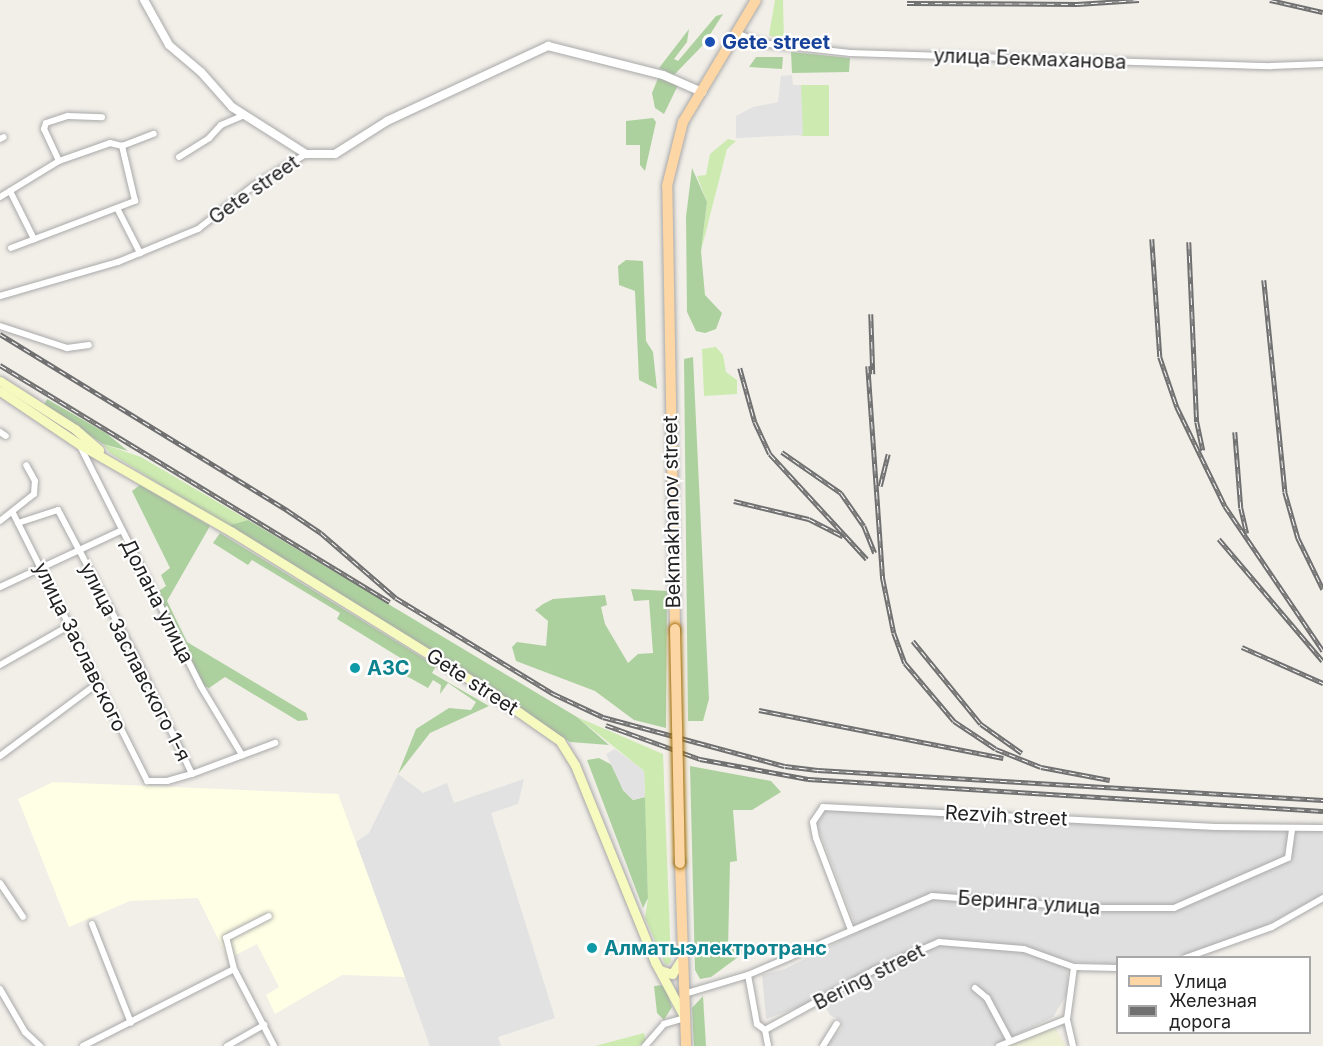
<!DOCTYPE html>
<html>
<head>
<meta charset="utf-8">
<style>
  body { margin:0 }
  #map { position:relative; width:1323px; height:1046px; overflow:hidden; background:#f2efe9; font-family:Inter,sans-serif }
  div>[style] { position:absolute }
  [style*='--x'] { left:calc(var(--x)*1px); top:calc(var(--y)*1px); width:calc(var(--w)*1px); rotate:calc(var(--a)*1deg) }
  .residential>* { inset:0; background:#e0dfdf }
  .education>* { inset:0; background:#ffffe5 }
  .farmland>* { inset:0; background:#eef0d5 }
  .grass>* { inset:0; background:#cdebb0; transform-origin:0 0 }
  .forest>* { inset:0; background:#add19e }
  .parking>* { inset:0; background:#e2e2e2 }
  .roads { filter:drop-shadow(0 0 2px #a9a9a9) drop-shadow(0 0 2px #a9a9a9) }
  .minor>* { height:6px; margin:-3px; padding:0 3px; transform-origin:3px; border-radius:3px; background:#fff }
  .tertiary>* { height:8px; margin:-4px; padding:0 4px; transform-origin:4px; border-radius:4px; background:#fff }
  .secondary>* { height:9px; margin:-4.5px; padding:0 4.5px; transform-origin:4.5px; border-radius:4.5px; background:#f7fabf }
  .primary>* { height:10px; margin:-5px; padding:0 5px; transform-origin:5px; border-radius:5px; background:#fcd6a4 }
  .rail>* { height:4.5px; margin-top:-2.25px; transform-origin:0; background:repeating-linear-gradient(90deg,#fff 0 7px,#707070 0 14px); box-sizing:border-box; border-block:2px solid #707070 }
  .bridges { filter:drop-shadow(0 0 2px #a06b00) drop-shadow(0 0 2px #a06b00) }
  .primary-bridge>* { height:10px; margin:-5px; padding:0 5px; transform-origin:5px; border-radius:5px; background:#fcd6a4 }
  .dots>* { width:16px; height:16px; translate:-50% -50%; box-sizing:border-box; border:3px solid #fff; border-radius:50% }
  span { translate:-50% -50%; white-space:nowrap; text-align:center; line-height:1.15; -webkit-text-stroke:4.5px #fff; paint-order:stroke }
  .transit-label { font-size:20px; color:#164399; font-weight:700 }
  .left { translate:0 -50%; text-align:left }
  .street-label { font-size:20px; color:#222 }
  .culture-label { font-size:20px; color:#0d838f; font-weight:700 }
  .legend { position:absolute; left:1116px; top:956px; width:195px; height:78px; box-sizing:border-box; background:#fff; border:2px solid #a7a7a7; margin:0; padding:8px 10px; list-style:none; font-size:18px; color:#222 }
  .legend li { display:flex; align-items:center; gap:12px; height:30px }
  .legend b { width:30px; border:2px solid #a7a7a7 }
</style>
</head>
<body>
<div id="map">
  <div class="residential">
    <i style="clip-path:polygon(825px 810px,1266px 831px,1323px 830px,1323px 895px,1253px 932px,1177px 957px,1118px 958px,1117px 964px,1067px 962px,1068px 992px,1053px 1017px,993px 1046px,826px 1046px,842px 1028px,841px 1021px,830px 1015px,821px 999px,766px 1019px,762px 975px,785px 969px,858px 932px,817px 825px)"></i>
  </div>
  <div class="education">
    <i style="clip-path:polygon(53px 782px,338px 794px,406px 977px,342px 975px,275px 1014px,266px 995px,279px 987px,257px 944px,228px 959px,198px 898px,130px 901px,69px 927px,18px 799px)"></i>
  </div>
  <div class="farmland">
    <i style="clip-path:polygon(1054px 1026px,1066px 1046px,1006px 1046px)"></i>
  </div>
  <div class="grass">
    <i style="clip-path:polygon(775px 0,783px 0,784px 42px,769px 35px)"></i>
    <i style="left:801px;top:85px;width:28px;height:51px"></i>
    <i style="clip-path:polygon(728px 139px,736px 141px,727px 149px,701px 251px,707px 202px,697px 176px,706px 175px,710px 154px)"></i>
    <i style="clip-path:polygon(716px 347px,723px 355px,726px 372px,737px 380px,737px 394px,704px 396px,702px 349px)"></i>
    <i style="clip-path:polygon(103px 444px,141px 457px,248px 520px,226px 526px,110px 453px)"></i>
    <i style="clip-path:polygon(577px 717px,663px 754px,671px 962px,666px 966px,645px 918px,648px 898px,644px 771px)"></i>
    <i style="clip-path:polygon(644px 1033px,646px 1042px,638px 1046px,595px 1046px)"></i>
  </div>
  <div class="forest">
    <i style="clip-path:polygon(723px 14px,704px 44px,674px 75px,659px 68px,689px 29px,687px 42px,674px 59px,678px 61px,716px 16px)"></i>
    <i style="clip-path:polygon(791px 52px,850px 58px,849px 72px,792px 73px)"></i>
    <i style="clip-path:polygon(756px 57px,783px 57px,782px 69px,749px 67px)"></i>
    <i style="clip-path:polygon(659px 76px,679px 83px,664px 114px,655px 108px,652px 93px)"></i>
    <i style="clip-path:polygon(653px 118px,656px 122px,645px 171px,640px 165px,640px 145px,626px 145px,626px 121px)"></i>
    <i style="clip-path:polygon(692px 168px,707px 202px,701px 251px,705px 295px,722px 313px,716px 329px,705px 333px,696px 331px,687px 312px,686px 217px)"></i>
    <i style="clip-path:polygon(626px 260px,643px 261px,646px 341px,653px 352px,657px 389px,639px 380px,635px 291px,619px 285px,618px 266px)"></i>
    <i style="clip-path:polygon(693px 357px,709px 699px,703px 721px,688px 721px,684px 359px)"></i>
    <i style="clip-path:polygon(47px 399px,106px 433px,128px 451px,103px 444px,44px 405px)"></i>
    <i style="clip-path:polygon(140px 485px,210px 526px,167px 601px,187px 642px,306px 713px,308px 720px,298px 721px,225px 677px,209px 688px,197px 683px,156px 604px,156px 593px,166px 586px,161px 575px,170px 568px,132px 491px)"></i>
    <i style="clip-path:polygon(248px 520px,577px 717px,609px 745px,570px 742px,226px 526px)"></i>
    <i style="clip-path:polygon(220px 533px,436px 666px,432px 673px,489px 706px,430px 733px,398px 774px,416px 729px,449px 708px,471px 710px,476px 702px,448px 683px,440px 694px,441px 685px,433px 680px,428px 688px,401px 673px,407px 662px,337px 619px,340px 613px,252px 560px,248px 565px,213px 543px)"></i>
    <i style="clip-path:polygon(631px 589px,667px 591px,666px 728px,634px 720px,595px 691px,516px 661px,512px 647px,517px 642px,546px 646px,548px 621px,535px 610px,543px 604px,553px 599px,605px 595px,607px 605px,601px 607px,605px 624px,628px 663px,638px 654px,653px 653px,649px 600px,634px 601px)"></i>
    <i style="clip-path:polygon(599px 758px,614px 766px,623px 790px,633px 800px,645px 797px,648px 898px,643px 908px,587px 760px)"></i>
    <i style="clip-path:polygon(690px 766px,771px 781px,781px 792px,752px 810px,733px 810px,737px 861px,730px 862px,728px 949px,749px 949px,711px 977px,700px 979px,695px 970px)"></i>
    <i style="clip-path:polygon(664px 985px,672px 1007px,664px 1020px,657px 1013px,654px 986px)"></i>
    <i style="clip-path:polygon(703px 996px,706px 1046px,694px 1046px,692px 1008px)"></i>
  </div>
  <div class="parking">
    <i style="clip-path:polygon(792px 75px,793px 85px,801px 85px,803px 135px,736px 138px,736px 116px,753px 107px,778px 102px,781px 76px)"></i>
    <i style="clip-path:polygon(615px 749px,644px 771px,645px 797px,633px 800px,623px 790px,606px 754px)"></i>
    <i style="clip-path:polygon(398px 774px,423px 793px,447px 783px,454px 803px,524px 779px,518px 804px,491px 813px,555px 1018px,498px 1037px,501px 1046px,430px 1046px,356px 842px,369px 833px)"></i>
  </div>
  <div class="roads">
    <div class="minor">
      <i style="--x:739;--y:34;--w:23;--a:23"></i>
      <i style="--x:760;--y:43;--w:91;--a:6.3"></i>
      <i style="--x:850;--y:53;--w:421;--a:1.8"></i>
      <i style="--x:1271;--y:66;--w:52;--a:-2.2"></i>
      <i style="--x:0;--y:139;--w:4;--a:-27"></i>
      <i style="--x:179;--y:157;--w:36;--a:-32"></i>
      <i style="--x:209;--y:138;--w:18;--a:-47"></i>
      <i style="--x:221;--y:125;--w:23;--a:-23"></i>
      <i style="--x:59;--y:161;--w:35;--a:-115"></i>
      <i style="--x:44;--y:129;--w:6;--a:-72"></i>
      <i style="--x:46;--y:123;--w:23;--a:-18"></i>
      <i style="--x:68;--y:116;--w:34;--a:2"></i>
      <i style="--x:10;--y:191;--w:54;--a:63.4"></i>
      <i style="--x:0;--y:197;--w:69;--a:-31.4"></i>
      <i style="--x:59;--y:161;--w:54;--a:-19.4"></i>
      <i style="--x:110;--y:143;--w:12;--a:14"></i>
      <i style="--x:122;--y:146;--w:34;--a:-21"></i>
      <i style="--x:117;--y:208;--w:51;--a:62.9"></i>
      <i style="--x:11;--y:248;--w:133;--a:-20.8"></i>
      <i style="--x:135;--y:201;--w:57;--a:-103.3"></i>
      <i style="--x:0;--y:296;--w:123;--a:-16.1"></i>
      <i style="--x:118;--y:262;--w:87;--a:-22.4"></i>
      <i style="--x:198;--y:229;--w:70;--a:-38"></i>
      <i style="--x:253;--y:186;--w:62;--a:-31.1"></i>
      <i style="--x:0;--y:326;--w:71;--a:18.2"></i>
      <i style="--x:67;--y:348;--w:22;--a:-8"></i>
      <i style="--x:0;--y:432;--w:7;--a:34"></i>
      <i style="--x:79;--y:444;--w:270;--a:63.3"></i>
      <i style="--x:200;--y:685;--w:82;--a:59"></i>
      <i style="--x:13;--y:513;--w:300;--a:63.4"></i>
      <i style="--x:147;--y:781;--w:20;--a:0"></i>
      <i style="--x:167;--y:781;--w:26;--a:-16"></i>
      <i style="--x:192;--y:774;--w:89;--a:-20.5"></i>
      <i style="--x:0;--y:521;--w:43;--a:-38.5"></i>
      <i style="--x:34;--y:494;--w:13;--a:-86"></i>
      <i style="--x:35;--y:481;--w:18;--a:-119"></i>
      <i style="--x:18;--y:523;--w:42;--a:-18"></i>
      <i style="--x:58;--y:510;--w:165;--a:62.2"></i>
      <i style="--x:135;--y:656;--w:131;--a:64.2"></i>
      <i style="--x:0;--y:587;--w:132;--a:-25"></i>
      <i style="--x:0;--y:665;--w:81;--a:-29.7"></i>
      <i style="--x:0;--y:756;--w:122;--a:-36.7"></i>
      <i style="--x:0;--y:883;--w:41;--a:55.9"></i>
      <i style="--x:92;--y:924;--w:106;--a:68.5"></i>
      <i style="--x:851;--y:930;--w:98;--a:-110.8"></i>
      <i style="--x:816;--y:838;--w:16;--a:-101"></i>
      <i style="--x:813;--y:822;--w:18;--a:-56"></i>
      <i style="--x:823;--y:807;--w:393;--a:2.9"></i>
      <i style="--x:1215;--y:827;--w:108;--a:0.5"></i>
      <i style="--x:1185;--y:958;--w:92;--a:-19.6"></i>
      <i style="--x:1272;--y:927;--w:59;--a:-29.6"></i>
      <i style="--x:234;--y:969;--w:87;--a:62.5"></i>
      <i style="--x:748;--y:975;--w:50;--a:79.6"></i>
      <i style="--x:757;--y:1024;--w:10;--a:37"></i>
      <i style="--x:975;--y:988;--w:16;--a:40"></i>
      <i style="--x:987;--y:998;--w:49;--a:61.9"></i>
      <i style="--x:0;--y:989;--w:50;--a:59.8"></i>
      <i style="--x:25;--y:1032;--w:21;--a:43"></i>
      <i style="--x:684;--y:994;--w:67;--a:-16.5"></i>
      <i style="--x:748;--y:975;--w:200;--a:-23.2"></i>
      <i style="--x:932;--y:896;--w:160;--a:4.3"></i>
      <i style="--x:1092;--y:908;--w:82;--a:0"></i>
      <i style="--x:1174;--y:908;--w:124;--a:-23.7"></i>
      <i style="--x:1288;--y:858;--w:28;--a:-82"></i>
      <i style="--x:765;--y:1030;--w:124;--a:-28.8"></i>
      <i style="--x:874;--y:970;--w:71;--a:-23.3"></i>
      <i style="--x:939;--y:942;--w:85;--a:4.7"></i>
      <i style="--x:1024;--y:949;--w:53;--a:19.8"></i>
      <i style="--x:1074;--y:967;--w:44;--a:1.3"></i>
      <i style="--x:765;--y:1030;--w:16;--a:79"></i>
      <i style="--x:83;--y:1046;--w:169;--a:-27"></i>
      <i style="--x:234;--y:969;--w:32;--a:-104"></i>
      <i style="--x:226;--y:938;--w:48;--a:-27.1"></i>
      <i style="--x:227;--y:1046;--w:43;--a:-29.6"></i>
      <i style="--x:645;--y:1046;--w:29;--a:-49"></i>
      <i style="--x:664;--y:1024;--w:22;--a:-16"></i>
      <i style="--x:823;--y:1046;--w:26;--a:-58"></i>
      <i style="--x:999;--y:1046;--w:73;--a:-21.7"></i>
      <i style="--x:1073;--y:1046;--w:28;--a:-103"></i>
      <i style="--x:1067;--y:1019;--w:52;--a:-82.3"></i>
    </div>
    <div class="tertiary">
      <i style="--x:144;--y:0;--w:51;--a:60.9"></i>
      <i style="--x:169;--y:45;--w:42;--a:40.2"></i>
      <i style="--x:201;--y:72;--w:47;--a:48.5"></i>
      <i style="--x:232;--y:107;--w:88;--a:32.4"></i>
      <i style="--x:306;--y:154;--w:29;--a:0"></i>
      <i style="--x:335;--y:154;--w:62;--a:-32.4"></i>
      <i style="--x:387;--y:121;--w:178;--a:-25"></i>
      <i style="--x:548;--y:46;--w:119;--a:14.2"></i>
      <i style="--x:663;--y:75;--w:43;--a:23.6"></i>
    </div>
    <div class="secondary">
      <i style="--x:0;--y:381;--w:89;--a:32.6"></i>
      <i style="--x:75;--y:429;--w:32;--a:41"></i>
      <i style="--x:0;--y:391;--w:95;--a:33.9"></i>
      <i style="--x:79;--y:444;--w:177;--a:29.9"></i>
      <i style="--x:232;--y:532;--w:307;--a:31.8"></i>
      <i style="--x:493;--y:694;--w:82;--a:35"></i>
      <i style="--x:560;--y:741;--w:28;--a:58"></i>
      <i style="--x:575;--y:765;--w:213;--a:67.9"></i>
      <i style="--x:655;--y:962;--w:61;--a:61.8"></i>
      <i style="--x:660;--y:970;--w:13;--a:18"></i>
      <i style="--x:672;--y:974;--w:20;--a:-57"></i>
    </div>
    <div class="primary">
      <i style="--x:675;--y:629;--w:443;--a:-91"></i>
      <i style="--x:667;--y:186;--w:66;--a:-76"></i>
      <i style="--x:683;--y:122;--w:142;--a:-59.1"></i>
      <i style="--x:680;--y:863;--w:183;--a:88.1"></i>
    </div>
  </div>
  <div class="rail">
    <i style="--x:1270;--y:0;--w:54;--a:12.8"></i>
    <i style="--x:907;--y:3;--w:170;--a:0.3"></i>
    <i style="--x:1077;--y:4;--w:62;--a:-3.7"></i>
    <i style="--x:1152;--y:239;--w:118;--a:86.1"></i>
    <i style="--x:1160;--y:357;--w:53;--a:71.2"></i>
    <i style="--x:1177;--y:407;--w:110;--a:64.1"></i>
    <i style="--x:1225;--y:506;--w:175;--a:55.9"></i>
    <i style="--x:1189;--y:242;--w:180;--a:87.5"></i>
    <i style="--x:1197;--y:422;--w:29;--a:78"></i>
    <i style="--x:1264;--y:280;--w:213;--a:84.3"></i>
    <i style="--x:1285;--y:492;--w:48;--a:74.2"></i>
    <i style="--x:1298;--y:538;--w:57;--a:63.9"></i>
    <i style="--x:871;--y:314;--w:60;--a:88.1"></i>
    <i style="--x:0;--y:334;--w:337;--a:31.5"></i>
    <i style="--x:287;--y:510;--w:41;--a:34.1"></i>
    <i style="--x:321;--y:533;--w:99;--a:40.9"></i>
    <i style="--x:396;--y:598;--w:185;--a:31.3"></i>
    <i style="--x:554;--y:694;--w:54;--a:25.1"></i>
    <i style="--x:603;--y:717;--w:188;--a:15.1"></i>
    <i style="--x:785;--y:766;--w:33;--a:7"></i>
    <i style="--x:818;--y:770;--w:506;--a:3.4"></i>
    <i style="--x:0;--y:365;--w:456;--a:31.3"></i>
    <i style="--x:868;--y:366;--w:214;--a:86"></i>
    <i style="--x:883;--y:579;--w:55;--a:78.5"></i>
    <i style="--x:894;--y:633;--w:32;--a:70"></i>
    <i style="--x:905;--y:663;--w:76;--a:49.8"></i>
    <i style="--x:954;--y:721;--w:50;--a:33.7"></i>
    <i style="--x:996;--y:749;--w:48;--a:21.8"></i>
    <i style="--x:1041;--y:767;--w:70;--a:10.7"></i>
    <i style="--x:740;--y:368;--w:56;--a:74.5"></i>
    <i style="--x:755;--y:422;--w:35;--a:65"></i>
    <i style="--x:770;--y:454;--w:143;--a:47.3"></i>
    <i style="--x:1235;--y:432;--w:76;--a:85.5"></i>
    <i style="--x:1241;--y:508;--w:26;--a:77"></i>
    <i style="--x:782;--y:452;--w:72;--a:34.8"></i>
    <i style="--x:841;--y:493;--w:40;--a:55.1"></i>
    <i style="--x:864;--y:526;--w:29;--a:68"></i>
    <i style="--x:880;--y:486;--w:33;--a:-76"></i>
    <i style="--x:734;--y:501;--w:77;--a:13.5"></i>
    <i style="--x:809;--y:519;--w:38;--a:27"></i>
    <i style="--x:1219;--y:539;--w:160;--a:49.6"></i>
    <i style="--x:913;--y:641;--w:107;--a:50.7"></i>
    <i style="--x:981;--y:724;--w:50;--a:35.3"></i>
    <i style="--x:1242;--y:647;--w:89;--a:24"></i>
    <i style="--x:759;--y:710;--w:249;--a:11.1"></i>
    <i style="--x:606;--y:725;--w:100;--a:19.9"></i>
    <i style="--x:700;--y:759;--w:110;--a:10.5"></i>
    <i style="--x:808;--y:779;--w:516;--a:3.56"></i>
  </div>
  <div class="bridges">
    <div class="primary-bridge">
      <i style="--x:675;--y:629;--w:234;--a:88.8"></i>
    </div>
  </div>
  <div class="dots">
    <i style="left:710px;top:42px;background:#1a4fb4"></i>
    <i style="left:355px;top:668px;background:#0f9aa8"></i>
    <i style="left:592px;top:948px;background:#0f9aa8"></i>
  </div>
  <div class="transit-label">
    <span class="left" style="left:722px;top:42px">Gete street</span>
  </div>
  <div class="street-label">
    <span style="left:1030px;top:59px;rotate:2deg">улица Бекмаханова</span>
    <span style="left:254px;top:190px;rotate:-35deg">Gete street</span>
    <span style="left:672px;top:512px;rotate:-91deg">Bekmakhanov street</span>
    <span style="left:157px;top:601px;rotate:63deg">Долана улица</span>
    <span style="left:80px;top:647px;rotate:64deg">улица Заславского</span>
    <span style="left:135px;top:662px;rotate:63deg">улица Заславского 1-я</span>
    <span style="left:472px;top:682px;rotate:33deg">Gete street</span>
    <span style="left:1006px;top:816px;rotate:3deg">Rezvih street</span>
    <span style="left:1029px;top:903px;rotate:4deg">Беринга улица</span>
    <span style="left:869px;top:977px;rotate:-27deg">Bering street</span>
  </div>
  <div class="culture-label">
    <span class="left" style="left:367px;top:668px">АЗС</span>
    <span class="left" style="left:604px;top:948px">Алматыэлектротранс</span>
  </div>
  <ul class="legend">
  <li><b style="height:8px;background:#fcd6a4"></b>Улица</li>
  <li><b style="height:8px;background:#707070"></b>Железная дорога</li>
  </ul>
</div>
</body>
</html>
